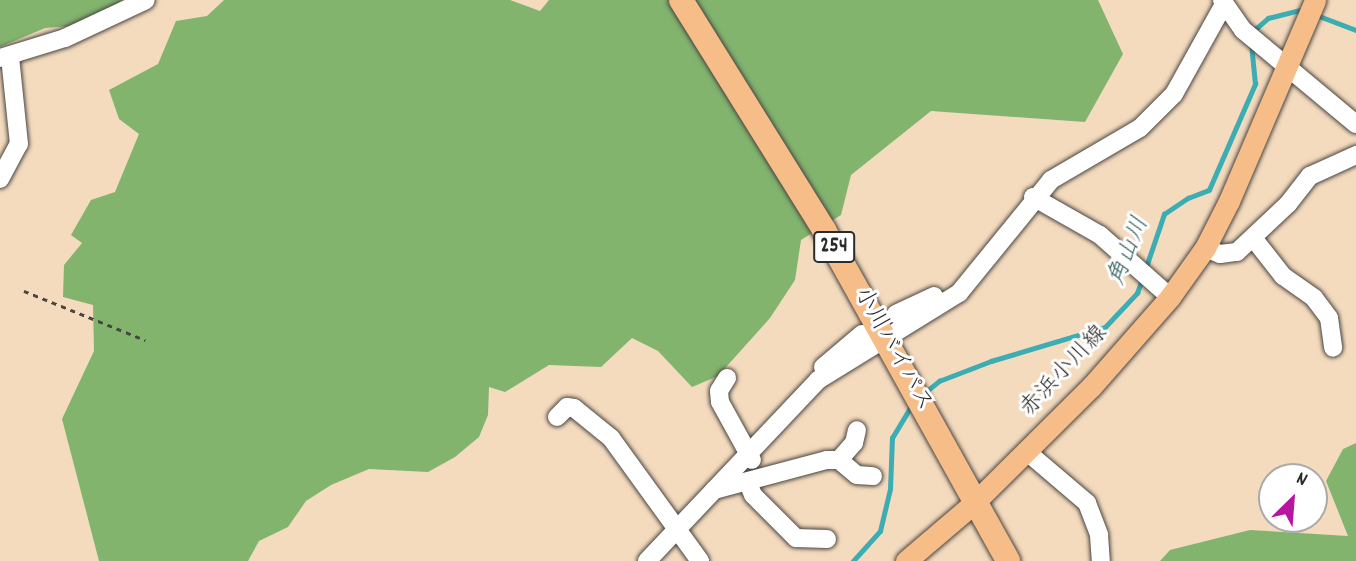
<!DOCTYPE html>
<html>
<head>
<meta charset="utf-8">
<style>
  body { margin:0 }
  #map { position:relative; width:1356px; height:561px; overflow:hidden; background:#f5dbbe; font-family:Dekko,"Klee One",sans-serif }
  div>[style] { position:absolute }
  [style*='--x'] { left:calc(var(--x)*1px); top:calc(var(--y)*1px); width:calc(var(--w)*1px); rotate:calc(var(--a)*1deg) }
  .forest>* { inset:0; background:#82b46e }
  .stream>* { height:4.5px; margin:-2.25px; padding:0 2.25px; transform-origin:2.25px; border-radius:2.25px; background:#3cadb3 }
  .path>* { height:2.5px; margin-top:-1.25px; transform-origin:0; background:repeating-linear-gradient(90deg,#494541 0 5px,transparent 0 10px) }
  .roads { filter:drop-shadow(0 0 2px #494541) drop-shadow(0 0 2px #494541) }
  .minor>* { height:18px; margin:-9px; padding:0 9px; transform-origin:9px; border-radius:9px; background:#fff }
  .major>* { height:21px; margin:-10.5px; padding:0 10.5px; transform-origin:10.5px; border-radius:10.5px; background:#f7bd88 }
  .highway>* { height:24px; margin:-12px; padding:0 12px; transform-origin:12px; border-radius:12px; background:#f7bd88 }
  span { translate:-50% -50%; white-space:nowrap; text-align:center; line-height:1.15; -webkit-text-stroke:6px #fff; paint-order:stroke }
  .shield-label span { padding:2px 5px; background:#fff; border:2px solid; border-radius:5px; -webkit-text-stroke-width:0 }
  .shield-label { font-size:21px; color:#2b2b2b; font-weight:700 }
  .street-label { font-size:23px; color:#2b2b2b }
  .water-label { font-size:24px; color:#325f61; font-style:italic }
  .north { position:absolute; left:1258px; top:463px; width:70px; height:70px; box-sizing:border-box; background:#fff; border:2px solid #aaa; border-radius:50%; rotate:25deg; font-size:19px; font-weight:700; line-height:28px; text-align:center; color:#2b2b2b }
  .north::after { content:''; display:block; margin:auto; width:24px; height:32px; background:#b5179e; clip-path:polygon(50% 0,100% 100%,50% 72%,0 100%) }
</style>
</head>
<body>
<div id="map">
  <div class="forest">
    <i style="clip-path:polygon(0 0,122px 0,95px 24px,45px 28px,0 47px)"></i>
    <i style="clip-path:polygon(224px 0,510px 0,540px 11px,549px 0,1098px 0,1123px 54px,1085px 122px,931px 111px,851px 175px,841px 215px,801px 240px,795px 280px,770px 318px,718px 376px,692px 387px,658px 351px,632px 338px,601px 367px,549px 365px,505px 392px,489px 387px,488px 415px,479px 437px,455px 457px,428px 472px,369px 469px,331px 485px,306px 501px,288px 527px,259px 541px,248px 561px,99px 561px,62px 419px,94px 351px,93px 305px,63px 297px,64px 265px,82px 243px,71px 235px,91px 200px,115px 192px,139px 134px,119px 119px,109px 90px,158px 64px,176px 21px,207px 16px)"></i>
    <i style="clip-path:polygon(1356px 443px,1356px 561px,1160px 561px,1170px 550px,1250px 530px,1348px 536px,1326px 481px,1343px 449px)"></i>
  </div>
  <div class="stream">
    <i style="--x:1314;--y:14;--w:45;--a:20.9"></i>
    <i style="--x:1252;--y:32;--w:21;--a:-41"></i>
    <i style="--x:1268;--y:18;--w:36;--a:-14"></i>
    <i style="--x:1146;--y:267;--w:56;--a:-71.2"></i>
    <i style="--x:1164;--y:214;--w:29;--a:-34"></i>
    <i style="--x:1188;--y:198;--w:22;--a:-21"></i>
    <i style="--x:1209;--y:190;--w:116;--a:-66.5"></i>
    <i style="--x:1255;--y:84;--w:40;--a:-95.7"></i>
    <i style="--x:923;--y:394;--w:21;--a:-39"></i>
    <i style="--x:939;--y:381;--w:56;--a:-21"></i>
    <i style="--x:991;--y:361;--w:119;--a:-16.6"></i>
    <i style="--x:1105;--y:327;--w:47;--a:-46.7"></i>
    <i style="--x:1137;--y:293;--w:15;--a:-70"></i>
    <i style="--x:853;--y:561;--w:40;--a:-48"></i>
    <i style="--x:880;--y:531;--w:43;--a:-76.6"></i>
    <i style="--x:890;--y:489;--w:51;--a:-87.8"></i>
    <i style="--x:892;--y:438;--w:39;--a:-59"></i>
  </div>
  <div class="path">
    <i style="--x:24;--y:291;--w:131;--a:22"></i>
  </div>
  <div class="roads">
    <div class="minor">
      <i style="--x:1222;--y:0;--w:37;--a:55"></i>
      <i style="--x:1243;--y:30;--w:147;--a:39.8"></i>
      <i style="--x:0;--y:58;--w:68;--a:-17.1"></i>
      <i style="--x:65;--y:38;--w:89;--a:-25.1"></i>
      <i style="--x:0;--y:179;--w:40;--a:-62"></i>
      <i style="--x:19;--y:144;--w:87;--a:-95.9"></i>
      <i style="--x:1033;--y:197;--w:77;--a:29.6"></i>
      <i style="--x:1100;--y:235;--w:94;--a:41.5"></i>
      <i style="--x:1254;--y:239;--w:47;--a:51.9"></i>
      <i style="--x:1283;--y:276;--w:38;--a:35"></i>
      <i style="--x:1314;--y:298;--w:25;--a:53"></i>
      <i style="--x:1329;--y:318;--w:30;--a:82"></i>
      <i style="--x:1205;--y:248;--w:16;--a:22"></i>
      <i style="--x:1220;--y:254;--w:17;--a:-7"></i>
      <i style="--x:1237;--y:252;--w:70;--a:-43.3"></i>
      <i style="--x:1288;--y:204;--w:36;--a:-52"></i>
      <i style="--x:1310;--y:176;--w:51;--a:-24.5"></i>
      <i style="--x:896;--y:314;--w:42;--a:-25.3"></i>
      <i style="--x:823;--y:367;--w:51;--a:-40.2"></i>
      <i style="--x:727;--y:378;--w:15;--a:122"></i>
      <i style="--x:719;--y:391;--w:11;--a:85"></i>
      <i style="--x:720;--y:402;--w:66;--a:61.1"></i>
      <i style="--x:557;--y:417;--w:14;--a:-45"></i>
      <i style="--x:567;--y:407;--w:7;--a:8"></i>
      <i style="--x:574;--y:408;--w:48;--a:39"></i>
      <i style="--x:611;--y:438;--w:152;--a:54.1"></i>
      <i style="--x:1026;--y:451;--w:80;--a:40.4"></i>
      <i style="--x:1087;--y:503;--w:34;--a:69"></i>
      <i style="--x:1099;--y:535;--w:26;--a:86"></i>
      <i style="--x:839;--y:460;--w:23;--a:-49"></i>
      <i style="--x:854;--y:443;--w:13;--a:-77"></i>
      <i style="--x:748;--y:483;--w:13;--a:67"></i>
      <i style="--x:753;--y:495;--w:61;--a:45"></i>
      <i style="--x:796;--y:538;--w:31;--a:2"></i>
      <i style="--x:714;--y:490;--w:117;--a:-14.9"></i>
      <i style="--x:827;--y:460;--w:12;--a:0"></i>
      <i style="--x:839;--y:460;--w:23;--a:40"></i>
      <i style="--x:857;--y:475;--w:16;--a:4"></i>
      <i style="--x:647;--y:561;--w:249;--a:-46.6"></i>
      <i style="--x:818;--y:380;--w:166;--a:-31.7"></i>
      <i style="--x:959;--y:293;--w:146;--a:-50.8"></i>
      <i style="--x:1051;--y:180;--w:103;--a:-30.3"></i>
      <i style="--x:1140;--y:128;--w:48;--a:-45"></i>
      <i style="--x:1174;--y:94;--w:103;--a:-60.9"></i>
    </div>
    <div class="major">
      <i style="--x:906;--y:561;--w:91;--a:-40.5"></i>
      <i style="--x:975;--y:502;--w:163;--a:-44.8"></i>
      <i style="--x:1091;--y:387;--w:120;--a:-48.7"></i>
      <i style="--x:1170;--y:297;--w:60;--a:-54.5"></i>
      <i style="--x:1205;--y:248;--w:53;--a:-62.9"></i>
      <i style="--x:1229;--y:201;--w:219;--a:-66.8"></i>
    </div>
    <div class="highway">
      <i style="--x:681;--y:0;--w:271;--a:58.1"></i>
      <i style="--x:824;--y:230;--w:379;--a:60.9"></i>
    </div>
  </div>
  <div class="shield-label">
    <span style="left:834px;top:247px">254</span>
  </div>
  <div class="street-label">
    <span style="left:892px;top:350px;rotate:61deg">小川バイパス</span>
    <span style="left:1065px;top:372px;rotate:-47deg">赤浜小川線</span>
  </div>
  <div class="water-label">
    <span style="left:1130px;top:252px;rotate:-68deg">角山川</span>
  </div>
  <div class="north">N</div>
</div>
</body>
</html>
